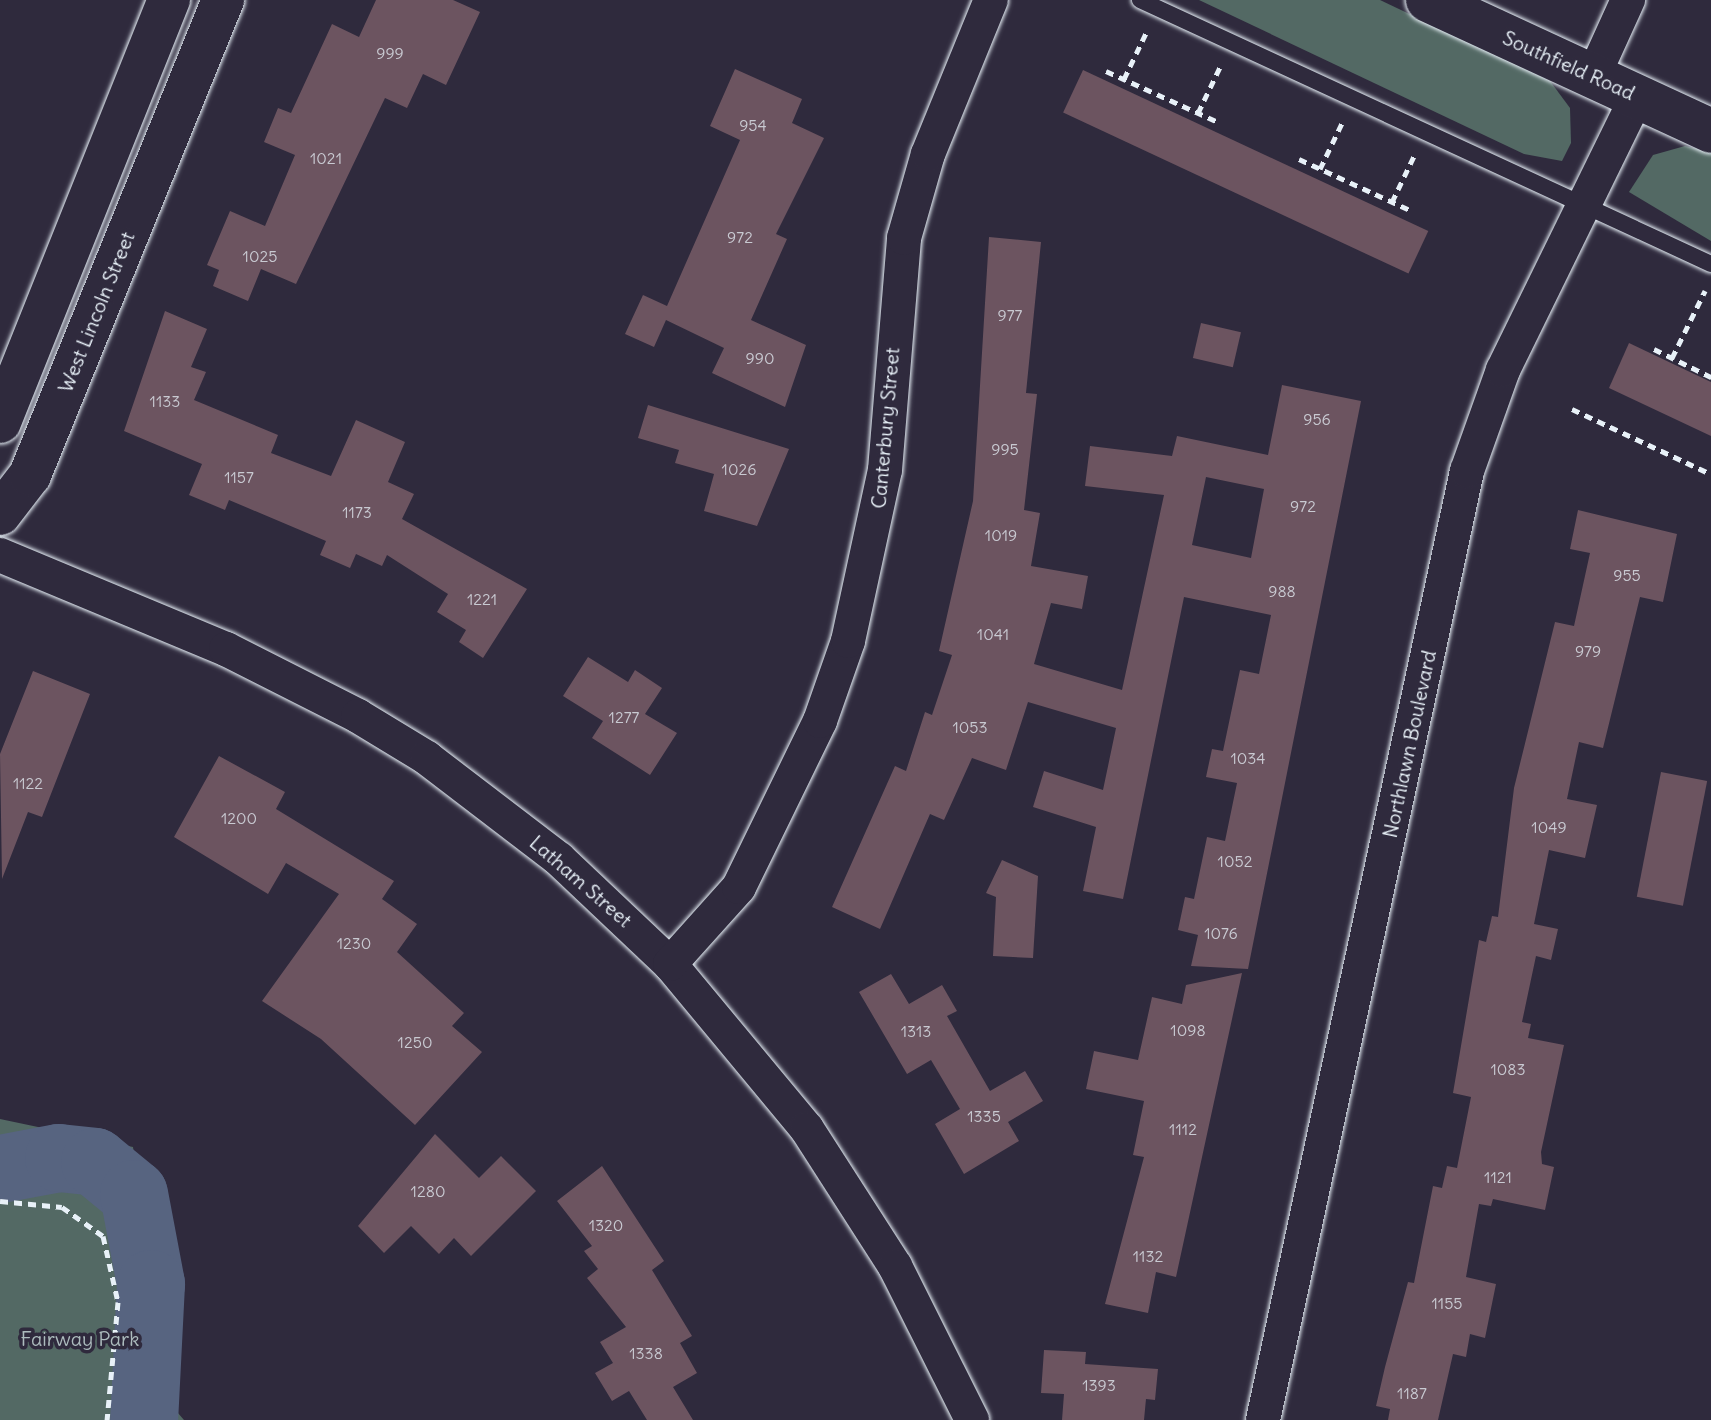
<!DOCTYPE html>
<html>
<head>
<meta charset="utf-8">
<style>
  body { margin:0 }
  #map { position:relative; width:1711px; height:1420px; overflow:hidden; background:#2f2a3d; font-family:Delius,sans-serif }
  div>[style] { position:absolute }
  [style*='--x'] { left:calc(var(--x)*1px); top:calc(var(--y)*1px); width:calc(var(--w)*1px); rotate:calc(var(--a)*1deg) }
  .green>* { inset:0; background:#536964 }
  .river>* { height:68px; margin:-34px; padding:0 34px; transform-origin:34px; border-radius:34px; background:#576480 }
  .building>* { inset:0; background:#6c5460; transform-origin:0 0 }
  .path>* { height:5px; margin-top:-2.5px; transform-origin:0; background:repeating-linear-gradient(90deg,#e8f1f8 0 8px,transparent 0 14px) }
  .roads { filter:drop-shadow(0 0 2px #e8f1f8) drop-shadow(0 0 2px #e8f1f8) }
  .service>* { height:16px; margin:-8px; padding:0 8px; transform-origin:8px; border-radius:8px; background:#2f2a3d }
  .minor>* { height:34px; margin:-17px; padding:0 17px; transform-origin:17px; border-radius:17px; background:#2f2a3d }
  .tertiary>* { height:42px; margin:-21px; padding:0 21px; transform-origin:21px; border-radius:21px; background:#2f2a3d }
  .secondary>* { height:44px; margin:-22px; padding:0 22px; transform-origin:22px; border-radius:22px; background:#2f2a3d }
  span { translate:-50% -50%; white-space:nowrap; text-align:center; line-height:1.15; -webkit-text-stroke:7px #2f2a3d; paint-order:stroke }
  .number-label { font-size:16px; color:#c9cad2 }
  .number-label span { -webkit-text-stroke-width:0 }
  .street-label { font-size:20px; color:#e8f1f8 }
  .park-label { font-size:20px; color:#acbbbd }
</style>
</head>
<body>
<div id="map">
  <div class="green">
    <i style="clip-path:polygon(1199px 0,1380px 0,1550px 81px,1570px 108px,1571px 143px,1562px 161px,1524px 154px)"></i>
    <i style="clip-path:polygon(1685px 146px,1711px 152px,1711px 241px,1629px 192px,1653px 155px)"></i>
    <i style="clip-path:polygon(0 1119px,133px 1147px,171px 1405px,184px 1420px,0 1420px)"></i>
  </div>
  <div class="river">
    <i style="--x:0;--y:1169;--w:60;--a:-10.6"></i>
    <i style="--x:59;--y:1158;--w:36;--a:6"></i>
    <i style="--x:95;--y:1162;--w:50;--a:39.4"></i>
    <i style="--x:134;--y:1194;--w:92;--a:79.3"></i>
    <i style="--x:151;--y:1284;--w:136;--a:92.9"></i>
  </div>
  <div class="building">
    <i style="clip-path:polygon(376px 0,453px 0,480px 12px,446px 85px,423px 74px,407px 108px,385px 98px,296px 284px,261px 269px,248px 301px,213px 286px,219px 270px,207px 265px,230px 211px,265px 226px,295px 155px,264px 142px,278px 108px,291px 113px,332px 24px,359px 37px)"></i>
    <i style="clip-path:polygon(735px 69px,802px 99px,792px 123px,824px 138px,776px 234px,787px 239px,751px 320px,806px 345px,785px 407px,712px 373px,724px 348px,666px 320px,654px 347px,625px 334px,643px 295px,667px 306px,740px 140px,710px 126px)"></i>
    <i style="left:1083px;top:70px;width:381px;height:47px;rotate:25deg"></i>
    <i style="clip-path:polygon(evenodd,989px 237px,1041px 242px,1026px 393px,1037px 394px,1024px 510px,1040px 513px,1031px 566px,1088px 576px,1082px 609px,1051px 603px,1034px 664px,1122px 690px,1164px 495px,1085px 486px,1090px 446px,1172px 456px,1177px 436px,1268px 455px,1282px 385px,1361px 401px,1248px 969px,1191px 966px,1198px 935px,1178px 930px,1185px 897px,1194px 899px,1207px 837px,1225px 841px,1237px 783px,1206px 777px,1212px 749px,1223px 751px,1240px 670px,1259px 674px,1271px 615px,1184px 597px,1123px 899px,1083px 891px,1096px 827px,1033px 807px,1044px 771px,1103px 790px,1116px 728px,1028px 702px,1006px 770px,972px 758px,944px 820px,930px 814px,880px 929px,832px 907px,895px 766px,906px 771px,925px 712px,932px 715px,952px 655px,939px 651px,973px 501px,989px 237px,1206px 477px,1264px 489px,1251px 558px,1192px 545px,1206px 477px)"></i>
    <i style="clip-path:polygon(165px 311px,207px 329px,191px 367px,206px 372px,194px 400px,278px 435px,271px 453px,331px 476px,356px 420px,405px 442px,388px 482px,414px 494px,402px 519px,527px 589px,483px 658px,459px 642px,466px 630px,437px 612px,448px 594px,387px 555px,382px 566px,356px 554px,350px 568px,320px 555px,326px 541px,229px 500px,225px 510px,189px 495px,202px 464px,124px 431px)"></i>
    <i style="left:1201px;top:323px;width:41px;height:36px;rotate:13deg"></i>
    <i style="clip-path:polygon(1629px 343px,1711px 382px,1711px 436px,1609px 388px)"></i>
    <i style="clip-path:polygon(648px 405px,789px 449px,757px 526px,704px 511px,714px 474px,675px 463px,679px 450px,638px 438px)"></i>
    <i style="clip-path:polygon(1578px 510px,1677px 534px,1663px 602px,1640px 597px,1603px 748px,1579px 742px,1567px 799px,1597px 805px,1585px 858px,1549px 850px,1534px 924px,1558px 929px,1551px 960px,1536px 956px,1522px 1022px,1531px 1024px,1528px 1038px,1564px 1045px,1541px 1152px,1542px 1164px,1554px 1167px,1545px 1210px,1493px 1199px,1491px 1206px,1479px 1204px,1466px 1277px,1496px 1284px,1485px 1338px,1470px 1334px,1466px 1357px,1453px 1354px,1438px 1420px,1388px 1420px,1390px 1409px,1376px 1406px,1385px 1367px,1408px 1282px,1414px 1283px,1433px 1186px,1442px 1188px,1447px 1166px,1457px 1168px,1471px 1097px,1453px 1093px,1479px 940px,1486px 942px,1492px 916px,1498px 917px,1514px 788px,1555px 622px,1574px 626px,1590px 553px,1570px 549px)"></i>
    <i style="clip-path:polygon(588px 657px,628px 682px,635px 670px,662px 688px,645px 714px,677px 733px,650px 775px,592px 738px,603px 721px,563px 696px)"></i>
    <i style="clip-path:polygon(33px 671px,90px 694px,42px 817px,28px 812px,2px 879px,0 754px)"></i>
    <i style="clip-path:polygon(219px 756px,285px 792px,276px 809px,394px 881px,382px 899px,417px 924px,397px 952px,464px 1013px,452px 1026px,482px 1052px,415px 1125px,321px 1039px,262px 1001px,339px 894px,286px 863px,268px 894px,174px 837px)"></i>
    <i style="left:1661px;top:772px;width:47px;height:127px;rotate:11deg"></i>
    <i style="clip-path:polygon(1002px 860px,1038px 876px,1033px 958px,993px 956px,996px 897px,986px 893px)"></i>
    <i style="clip-path:polygon(1242px 973px,1176px 1277px,1156px 1272px,1148px 1313px,1105px 1304px,1144px 1157px,1133px 1155px,1144px 1101px,1086px 1089px,1094px 1051px,1138px 1060px,1152px 997px,1182px 1004px,1186px 985px)"></i>
    <i style="clip-path:polygon(891px 974px,909px 1004px,942px 985px,957px 1011px,947px 1016px,990px 1091px,1025px 1071px,1043px 1101px,1008px 1122px,1019px 1141px,964px 1174px,935px 1124px,960px 1109px,931px 1060px,907px 1074px,859px 992px)"></i>
    <i style="clip-path:polygon(435px 1134px,479px 1178px,501px 1156px,536px 1191px,471px 1256px,454px 1238px,439px 1254px,411px 1226px,384px 1253px,358px 1226px)"></i>
    <i style="clip-path:polygon(602px 1166px,664px 1261px,652px 1270px,692px 1336px,680px 1343px,697px 1373px,673px 1387px,693px 1420px,647px 1420px,629px 1391px,612px 1401px,595px 1373px,613px 1363px,600px 1342px,626px 1327px,587px 1278px,598px 1269px,584px 1251px,592px 1246px,557px 1201px)"></i>
    <i style="clip-path:polygon(1044px 1350px,1086px 1352px,1085px 1364px,1158px 1369px,1155px 1400px,1146px 1399px,1144px 1420px,1062px 1420px,1064px 1394px,1041px 1393px)"></i>
  </div>
  <div class="path">
    <i style="--x:1106;--y:71;--w:125;--a:24.5"></i>
    <i style="--x:1124;--y:79;--w:51;--a:-64.4"></i>
    <i style="--x:1198;--y:113;--w:51;--a:-64.4"></i>
    <i style="--x:1299;--y:159;--w:122;--a:24.7"></i>
    <i style="--x:1320;--y:169;--w:51;--a:-64.4"></i>
    <i style="--x:1392;--y:202;--w:51;--a:-64.4"></i>
    <i style="--x:1654;--y:349;--w:64;--a:26.2"></i>
    <i style="--x:1672;--y:358;--w:75;--a:-63.8"></i>
    <i style="--x:1572;--y:409;--w:153;--a:25.1"></i>
    <i style="--x:0;--y:1201;--w:62;--a:5.5"></i>
    <i style="--x:62;--y:1207;--w:50;--a:35.3"></i>
    <i style="--x:103;--y:1236;--w:68;--a:77.2"></i>
    <i style="--x:118;--y:1302;--w:119;--a:95.3"></i>
  </div>
  <div class="roads">
    <div class="service">
      <i style="--x:1140;--y:0;--w:629;--a:24.81"></i>
    </div>
    <div class="minor">
      <i style="--x:1593;--y:77;--w:85;--a:-65.6"></i>
      <i style="--x:0;--y:555;--w:245;--a:22.6"></i>
      <i style="--x:226;--y:649;--w:148;--a:26.9"></i>
      <i style="--x:358;--y:716;--w:81;--a:31.3"></i>
      <i style="--x:427;--y:758;--w:166;--a:37.4"></i>
      <i style="--x:559;--y:859;--w:153;--a:43.4"></i>
      <i style="--x:670;--y:964;--w:214;--a:50.3"></i>
      <i style="--x:807;--y:1129;--w:163;--a:57.3"></i>
      <i style="--x:895;--y:1266;--w:172;--a:63.4"></i>
      <i style="--x:670;--y:964;--w:103;--a:-48.1"></i>
      <i style="--x:739;--y:887;--w:185;--a:-64"></i>
      <i style="--x:820;--y:721;--w:85;--a:-70.7"></i>
      <i style="--x:848;--y:641;--w:175;--a:-77.8"></i>
      <i style="--x:885;--y:470;--w:233;--a:-85.3"></i>
      <i style="--x:904;--y:238;--w:87;--a:-74.1"></i>
      <i style="--x:928;--y:154;--w:166;--a:-67.8"></i>
      <i style="--x:1263;--y:1420;--w:971;--a:-77.87"></i>
      <i style="--x:1467;--y:471;--w:107;--a:-70.4"></i>
      <i style="--x:1503;--y:370;--w:305;--a:-63.9"></i>
    </div>
    <div class="tertiary">
      <i style="--x:0;--y:422;--w:455;--a:-68.2"></i>
      <i style="--x:0;--y:514;--w:49;--a:-52.4"></i>
      <i style="--x:30;--y:475;--w:513;--a:-67.89"></i>
    </div>
    <div class="secondary">
      <i style="--x:1428;--y:0;--w:312;--a:24.8"></i>
    </div>
  </div>
  <div class="number-label">
    <span style="left:390px;top:53px">999</span>
    <span style="left:753px;top:125px">954</span>
    <span style="left:326px;top:158px">1021</span>
    <span style="left:740px;top:237px">972</span>
    <span style="left:260px;top:256px">1025</span>
    <span style="left:1010px;top:315px">977</span>
    <span style="left:760px;top:358px">990</span>
    <span style="left:165px;top:401px">1133</span>
    <span style="left:1317px;top:419px">956</span>
    <span style="left:1005px;top:449px">995</span>
    <span style="left:739px;top:469px">1026</span>
    <span style="left:239px;top:477px">1157</span>
    <span style="left:1303px;top:506px">972</span>
    <span style="left:357px;top:512px">1173</span>
    <span style="left:1001px;top:535px">1019</span>
    <span style="left:1627px;top:575px">955</span>
    <span style="left:1282px;top:591px">988</span>
    <span style="left:482px;top:599px">1221</span>
    <span style="left:993px;top:634px">1041</span>
    <span style="left:1588px;top:651px">979</span>
    <span style="left:624px;top:717px">1277</span>
    <span style="left:970px;top:727px">1053</span>
    <span style="left:1248px;top:758px">1034</span>
    <span style="left:28px;top:783px">1122</span>
    <span style="left:239px;top:818px">1200</span>
    <span style="left:1549px;top:827px">1049</span>
    <span style="left:1235px;top:861px">1052</span>
    <span style="left:1221px;top:933px">1076</span>
    <span style="left:354px;top:943px">1230</span>
    <span style="left:1188px;top:1030px">1098</span>
    <span style="left:916px;top:1031px">1313</span>
    <span style="left:415px;top:1042px">1250</span>
    <span style="left:1508px;top:1069px">1083</span>
    <span style="left:984px;top:1116px">1335</span>
    <span style="left:1183px;top:1129px">1112</span>
    <span style="left:1498px;top:1177px">1121</span>
    <span style="left:428px;top:1191px">1280</span>
    <span style="left:606px;top:1225px">1320</span>
    <span style="left:1148px;top:1256px">1132</span>
    <span style="left:1447px;top:1303px">1155</span>
    <span style="left:646px;top:1353px">1338</span>
    <span style="left:1099px;top:1385px">1393</span>
    <span style="left:1412px;top:1393px">1187</span>
  </div>
  <div class="street-label">
    <span style="left:1569px;top:65px;rotate:24deg">Southfield Road</span>
    <span style="left:96px;top:312px;rotate:-68deg">West Lincoln Street</span>
    <span style="left:885px;top:428px;rotate:-85deg">Canterbury Street</span>
    <span style="left:1409px;top:744px;rotate:-78deg">Northlawn Boulevard</span>
    <span style="left:581px;top:881px;rotate:41deg">Latham Street</span>
  </div>
  <div class="park-label">
    <span style="left:80px;top:1338px">Fairway Park</span>
  </div>
</div>
</body>
</html>
